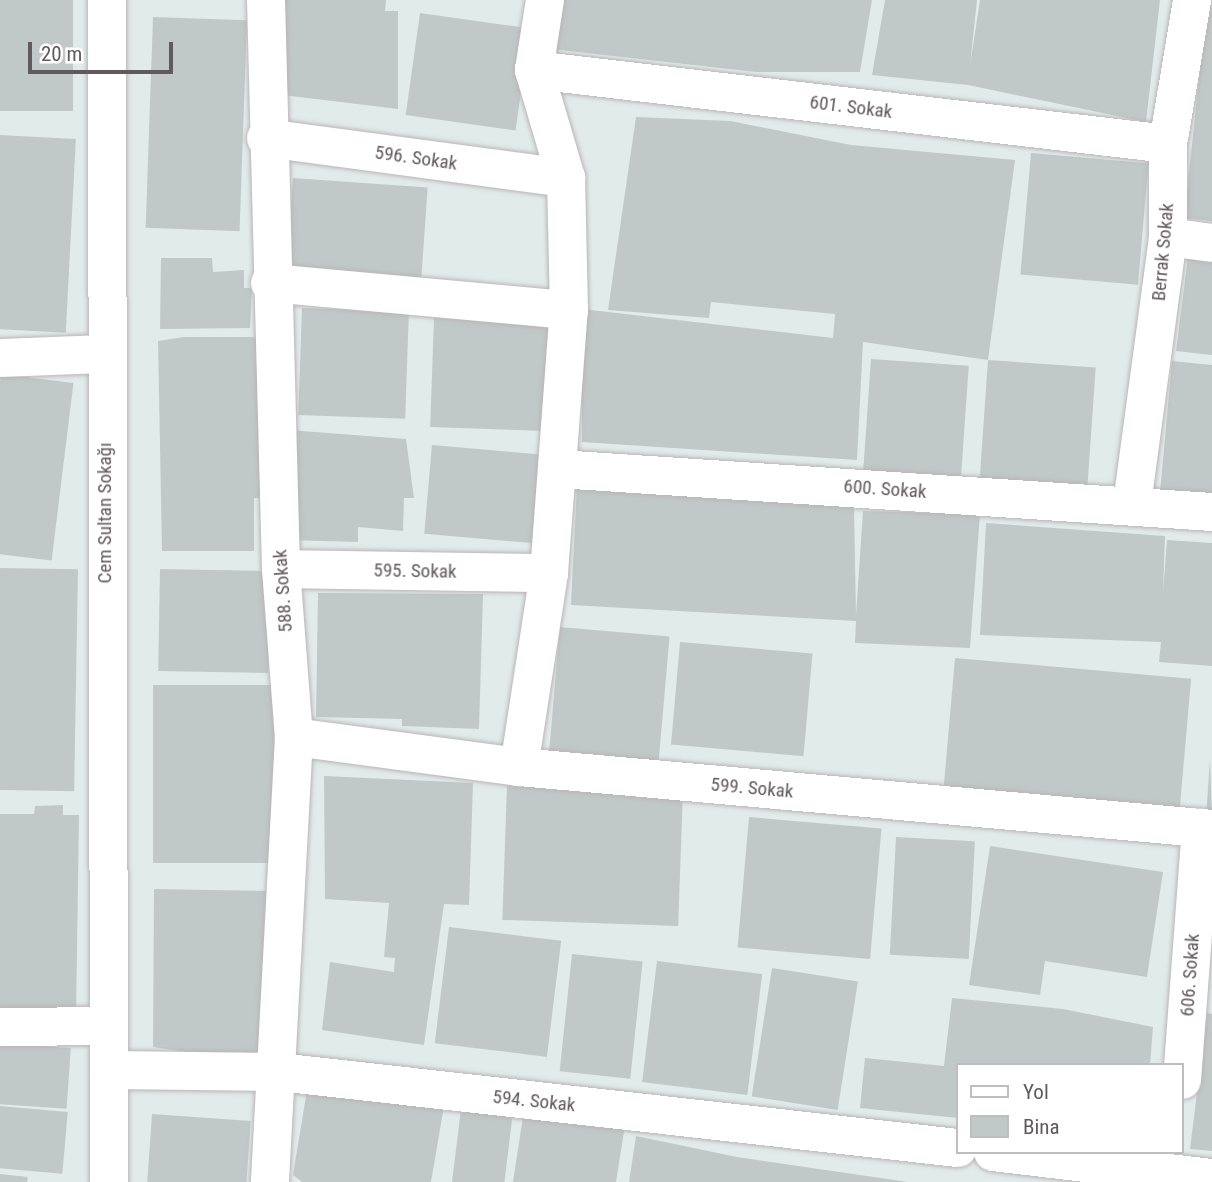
<!DOCTYPE html>
<html>
<head>
<meta charset="utf-8">
<style>
  body { margin:0 }
  #map { position:relative; width:1212px; height:1182px; overflow:hidden; background:#e1ecea; font-family:"Roboto Condensed",sans-serif }
  div>[style] { position:absolute }
  [style*='--x'] { left:calc(var(--x)*1px); top:calc(var(--y)*1px); width:calc(var(--w)*1px); rotate:calc(var(--a)*1deg) }
  .building>* { inset:0; background:#c0c9c7; transform-origin:0 0 }
  .roads { filter:drop-shadow(0 0 2px #bbb4b6) drop-shadow(0 0 2px #bbb4b6) }
  .minor>* { height:38px; margin:-19px; padding:0 19px; transform-origin:19px; border-radius:19px; background:#fff }
  span { translate:-50% -50%; white-space:nowrap; text-align:center; line-height:1.15; -webkit-text-stroke:5px #fff; paint-order:stroke }
  .street-label { font-size:19px; color:#615a5c }
  .legend { position:absolute; left:956px; top:1063px; width:228px; height:91px; box-sizing:border-box; background:#fff; border:2px solid #c0bdbe; margin:0; padding:9px 12px; list-style:none; font-size:21px; color:#615a5c }
  .legend li { display:flex; align-items:center; gap:14px; height:35px }
  .legend b { width:35px; border:2px solid #c0bdbe }
  .scale { position:absolute; left:28px; top:42px; width:145px; height:32px; box-sizing:border-box; border:4px solid #615a5c; border-top:0; padding-left:9px; font-size:21px; line-height:24px; white-space:nowrap; color:#615a5c; -webkit-text-stroke:5px #fff; paint-order:stroke }
</style>
</head>
<body>
<div id="map">
  <div class="building">
    <i style="left:0;top:0;width:73px;height:111px"></i>
    <i style="clip-path:polygon(283px 0,386px 0,385px 11px,398px 11px,398px 109px,283px 95px)"></i>
    <i style="clip-path:polygon(558px 0,872px 0,860px 72px,756px 72px,551px 49px)"></i>
    <i style="clip-path:polygon(885px 0,977px 0,970px 66px,980px 0,1160px 0,1146px 122px,968px 85px,872px 75px)"></i>
    <i style="clip-path:polygon(1207px 6px,1212px 7px,1212px 221px,1184px 218px)"></i>
    <i style="left:420px;top:13px;width:111px;height:103px;rotate:8deg"></i>
    <i style="left:153px;top:17px;width:94px;height:211px;rotate:2deg"></i>
    <i style="clip-path:polygon(636px 117px,730px 121px,851px 145px,1015px 160px,988px 360px,863px 342px,857px 460px,582px 442px,582px 309px,833px 338px,835px 314px,711px 302px,709px 318px,608px 310px)"></i>
    <i style="left:0;top:135px;width:76px;height:194px;rotate:3deg"></i>
    <i style="left:1031px;top:153px;width:118px;height:122px;rotate:5deg"></i>
    <i style="left:293px;top:178px;width:135px;height:91px;rotate:4deg"></i>
    <i style="clip-path:polygon(1188px 257px,1212px 260px,1212px 355px,1176px 351px)"></i>
    <i style="clip-path:polygon(161px 258px,212px 258px,213px 272px,244px 270px,244px 288px,252px 288px,250px 328px,160px 329px)"></i>
    <i style="left:302px;top:308px;width:107px;height:107px;rotate:2deg"></i>
    <i style="left:434px;top:318px;width:124px;height:109px;rotate:2deg"></i>
    <i style="clip-path:polygon(184px 337px,268px 337px,265px 498px,254px 498px,254px 551px,162px 551px,158px 341px)"></i>
    <i style="left:871px;top:359px;width:98px;height:115px;rotate:4deg"></i>
    <i style="left:988px;top:360px;width:108px;height:124px;rotate:4deg"></i>
    <i style="clip-path:polygon(1172px 361px,1212px 365px,1212px 495px,1160px 493px)"></i>
    <i style="left:1px;top:374px;width:73px;height:179px;rotate:7deg"></i>
    <i style="clip-path:polygon(289px 430px,406px 439px,414px 498px,404px 498px,403px 531px,358px 527px,358px 542px,286px 540px)"></i>
    <i style="left:432px;top:445px;width:113px;height:89px;rotate:5deg"></i>
    <i style="clip-path:polygon(577px 485px,854px 507px,856px 615px,863px 511px,980px 514px,970px 648px,855px 643px,856px 621px,571px 605px)"></i>
    <i style="clip-path:polygon(986px 523px,1165px 536px,1163px 592px,1167px 540px,1212px 543px,1212px 666px,1159px 662px,1161px 642px,980px 635px)"></i>
    <i style="left:0;top:568px;width:78px;height:222px;rotate:1deg"></i>
    <i style="left:160px;top:569px;width:110px;height:102px;rotate:1deg"></i>
    <i style="clip-path:polygon(318px 593px,483px 594px,479px 729px,402px 726px,402px 719px,316px 717px)"></i>
    <i style="left:560px;top:627px;width:110px;height:127px;rotate:5deg"></i>
    <i style="left:680px;top:642px;width:133px;height:103px;rotate:5deg"></i>
    <i style="left:955px;top:658px;width:237px;height:131px;rotate:5deg"></i>
    <i style="left:153px;top:685px;width:123px;height:178px"></i>
    <i style="clip-path:polygon(1210px 759px,1212px 817px,1206px 818px)"></i>
    <i style="clip-path:polygon(324px 776px,473px 783px,469px 905px,444px 904px,424px 1045px,322px 1030px,330px 962px,394px 972px,395px 958px,384px 957px,389px 903px,325px 899px)"></i>
    <i style="left:507px;top:786px;width:176px;height:134px;rotate:2deg"></i>
    <i style="clip-path:polygon(63px 805px,63px 815px,79px 815px,76px 1019px,0 1018px,0 814px,34px 814px,35px 806px)"></i>
    <i style="left:749px;top:817px;width:133px;height:131px;rotate:5deg"></i>
    <i style="left:896px;top:837px;width:79px;height:118px;rotate:3deg"></i>
    <i style="clip-path:polygon(990px 846px,1163px 872px,1147px 977px,1045px 961px,1040px 995px,969px 985px)"></i>
    <i style="clip-path:polygon(154px 889px,274px 891px,262px 1063px,153px 1047px)"></i>
    <i style="left:449px;top:927px;width:113px;height:117px;rotate:7deg"></i>
    <i style="left:572px;top:954px;width:71px;height:118px;rotate:6deg"></i>
    <i style="left:657px;top:961px;width:106px;height:122px;rotate:7deg"></i>
    <i style="left:772px;top:968px;width:87px;height:130px;rotate:9deg"></i>
    <i style="clip-path:polygon(952px 998px,1063px 1009px,1153px 1027px,1150px 1065px,958px 1065px,958px 1118px,860px 1108px,865px 1058px,944px 1066px)"></i>
    <i style="clip-path:polygon(1207px 1013px,1212px 1014px,1212px 1151px,1190px 1149px)"></i>
    <i style="left:0;top:1043px;width:71px;height:61px;rotate:4deg"></i>
    <i style="clip-path:polygon(308px 1084px,444px 1106px,431px 1182px,302px 1182px,293px 1175px)"></i>
    <i style="left:0;top:1106px;width:68px;height:62px;rotate:5deg"></i>
    <i style="left:461px;top:1109px;width:52px;height:74px;rotate:7deg"></i>
    <i style="clip-path:polygon(524px 1110px,625px 1125px,616px 1182px,513px 1182px)"></i>
    <i style="left:152px;top:1114px;width:99px;height:68px;rotate:4deg"></i>
    <i style="clip-path:polygon(636px 1136px,737px 1157px,908px 1182px,629px 1182px)"></i>
    <i style="clip-path:polygon(0 1174px,28px 1177px,27px 1182px,0 1182px)"></i>
  </div>
  <div class="roads">
    <div class="minor">
      <i style="--x:107;--y:0;--w:1182;--a:89.9"></i>
      <i style="--x:266;--y:0;--w:569;--a:88.49"></i>
      <i style="--x:281;--y:569;--w:169;--a:85.6"></i>
      <i style="--x:294;--y:737;--w:446;--a:93.1"></i>
      <i style="--x:534;--y:70;--w:638;--a:6.66"></i>
      <i style="--x:266;--y:138;--w:303;--a:7.6"></i>
      <i style="--x:1168;--y:237;--w:44;--a:7.8"></i>
      <i style="--x:270;--y:283;--w:300;--a:5.2"></i>
      <i style="--x:0;--y:358;--w:104;--a:-2.2"></i>
      <i style="--x:558;--y:469;--w:655;--a:3.76"></i>
      <i style="--x:1132;--y:504;--w:269;--a:-82.3"></i>
      <i style="--x:1168;--y:237;--w:93;--a:-90"></i>
      <i style="--x:1168;--y:144;--w:146;--a:-80.5"></i>
      <i style="--x:281;--y:569;--w:268;--a:0.9"></i>
      <i style="--x:294;--y:737;--w:227;--a:7.6"></i>
      <i style="--x:519;--y:767;--w:696;--a:5.11"></i>
      <i style="--x:519;--y:767;--w:196;--a:-81.2"></i>
      <i style="--x:549;--y:573;--w:264;--a:-85.7"></i>
      <i style="--x:569;--y:310;--w:132;--a:-91.3"></i>
      <i style="--x:566;--y:178;--w:113;--a:-106.5"></i>
      <i style="--x:534;--y:70;--w:71;--a:-81.1"></i>
      <i style="--x:0;--y:1027;--w:108;--a:-0.5"></i>
      <i style="--x:109;--y:1070;--w:170;--a:0.7"></i>
      <i style="--x:279;--y:1072;--w:683;--a:6.39"></i>
      <i style="--x:1182;--y:1080;--w:253;--a:-85.7"></i>
      <i style="--x:993;--y:1152;--w:221;--a:6.8"></i>
    </div>
  </div>
  <div class="street-label">
    <span style="left:851px;top:107px;rotate:7deg">601. Sokak</span>
    <span style="left:416px;top:158px;rotate:8deg">596. Sokak</span>
    <span style="left:1163px;top:252px;rotate:-85deg">Berrak Sokak</span>
    <span style="left:885px;top:489px;rotate:4deg">600. Sokak</span>
    <span style="left:105px;top:513px;rotate:-90deg">Cem Sultan Sokağı</span>
    <span style="left:415px;top:571px;rotate:1deg">595. Sokak</span>
    <span style="left:283px;top:591px;rotate:-94deg">588. Sokak</span>
    <span style="left:752px;top:788px;rotate:5deg">599. Sokak</span>
    <span style="left:1190px;top:975px;rotate:-86deg">606. Sokak</span>
    <span style="left:534px;top:1101px;rotate:6deg">594. Sokak</span>
  </div>
  <ul class="legend">
  <li><b style="height:9px;background:#fff"></b>Yol</li>
  <li><b style="height:19px;background:#c0c9c7"></b>Bina</li>
  </ul>
  <div class="scale">20 m</div>
</div>
</body>
</html>
